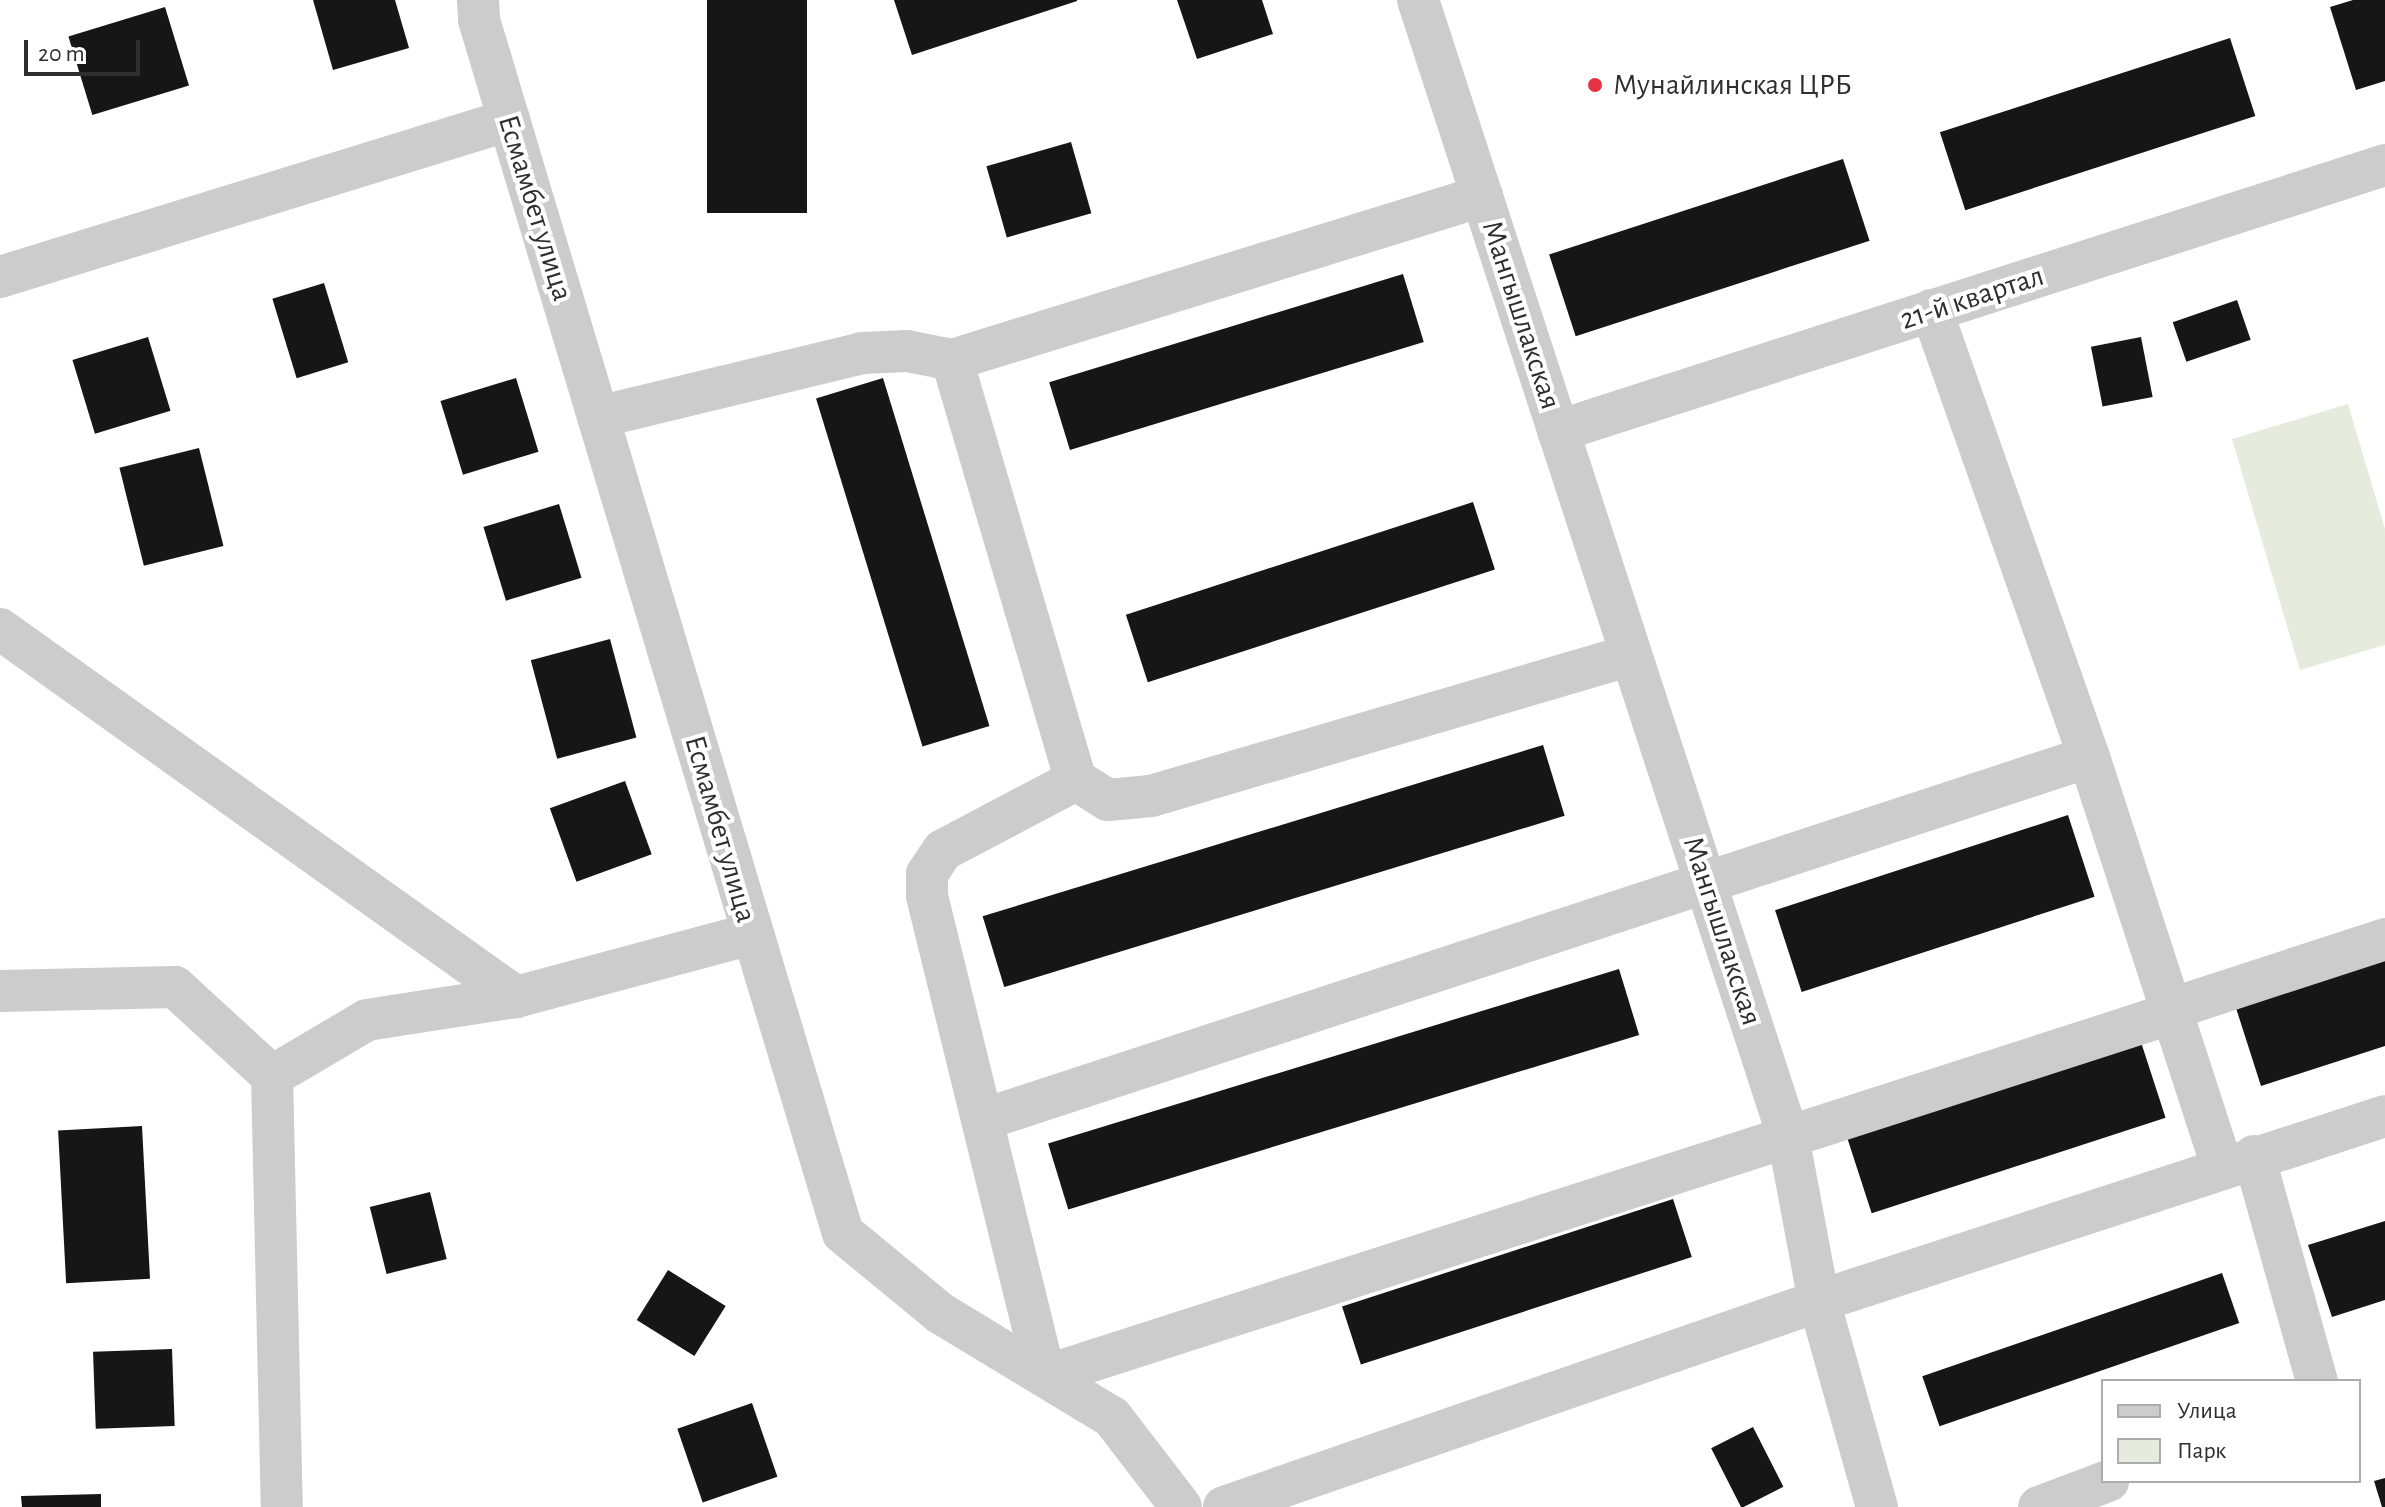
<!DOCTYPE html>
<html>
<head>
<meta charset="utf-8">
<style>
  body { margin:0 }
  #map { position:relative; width:2385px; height:1507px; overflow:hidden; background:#fff; font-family:"Alegreya Sans",sans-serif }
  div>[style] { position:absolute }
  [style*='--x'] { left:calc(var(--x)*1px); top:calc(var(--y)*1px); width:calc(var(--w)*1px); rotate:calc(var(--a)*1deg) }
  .green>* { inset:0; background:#e5ecdd }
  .building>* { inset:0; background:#161616; transform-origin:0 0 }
  .minor>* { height:42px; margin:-21px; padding:0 21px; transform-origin:21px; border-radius:21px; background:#ccc }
  .dots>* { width:22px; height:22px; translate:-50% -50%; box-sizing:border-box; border:4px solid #fff; border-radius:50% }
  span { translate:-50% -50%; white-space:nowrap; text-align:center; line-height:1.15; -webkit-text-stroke:8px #fff; paint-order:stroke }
  .poi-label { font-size:30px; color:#2f2f2f }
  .left { translate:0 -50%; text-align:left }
  .street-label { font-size:30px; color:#2f2f2f }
  .legend { position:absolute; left:2101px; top:1379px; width:260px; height:104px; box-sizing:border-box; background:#fff; border:2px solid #acacac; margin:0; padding:10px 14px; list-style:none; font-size:24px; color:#2f2f2f }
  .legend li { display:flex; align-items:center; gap:16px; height:40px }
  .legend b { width:40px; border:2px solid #acacac }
  .scale { position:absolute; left:24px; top:40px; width:116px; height:36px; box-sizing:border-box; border:4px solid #2f2f2f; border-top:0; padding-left:10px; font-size:24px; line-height:28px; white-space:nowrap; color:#2f2f2f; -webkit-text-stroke:6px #fff; paint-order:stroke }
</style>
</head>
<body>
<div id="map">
  <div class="green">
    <i style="clip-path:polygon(2348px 404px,2385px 529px,2385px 645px,2300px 670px,2232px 439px)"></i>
  </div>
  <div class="building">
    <i style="clip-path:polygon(313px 0,395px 0,409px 48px,333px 70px)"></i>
    <i style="left:707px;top:0;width:100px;height:213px"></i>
    <i style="clip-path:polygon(894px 0,1077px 0,1077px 1px,912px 55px)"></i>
    <i style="clip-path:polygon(1177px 0,1262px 0,1273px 34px,1197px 59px)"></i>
    <i style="clip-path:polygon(2353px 0,2385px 0,2385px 81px,2356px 90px,2330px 7px)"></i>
    <i style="left:165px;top:7px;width:82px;height:101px;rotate:73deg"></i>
    <i style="left:2230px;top:38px;width:82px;height:305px;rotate:72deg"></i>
    <i style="left:1071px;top:142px;width:74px;height:88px;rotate:74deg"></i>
    <i style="left:1843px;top:159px;width:86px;height:309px;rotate:72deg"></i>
    <i style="left:1403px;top:274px;width:71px;height:370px;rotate:73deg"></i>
    <i style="left:324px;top:283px;width:83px;height:54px;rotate:73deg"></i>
    <i style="left:2237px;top:300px;width:42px;height:68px;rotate:71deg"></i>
    <i style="left:148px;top:337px;width:77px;height:79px;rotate:73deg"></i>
    <i style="left:2141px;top:337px;width:61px;height:51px;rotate:79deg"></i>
    <i style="left:516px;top:378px;width:77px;height:79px;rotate:73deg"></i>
    <i style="left:883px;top:378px;width:364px;height:70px;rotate:73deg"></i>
    <i style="left:199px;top:448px;width:101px;height:82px;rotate:76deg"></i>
    <i style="left:1473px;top:502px;width:71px;height:365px;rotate:72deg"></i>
    <i style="left:559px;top:504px;width:77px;height:79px;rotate:73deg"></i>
    <i style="left:610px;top:639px;width:102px;height:82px;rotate:75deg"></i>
    <i style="left:1543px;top:745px;width:74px;height:586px;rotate:73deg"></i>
    <i style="left:625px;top:781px;width:78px;height:80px;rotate:70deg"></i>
    <i style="left:2068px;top:815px;width:86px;height:308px;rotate:72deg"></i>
    <i style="clip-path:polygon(2385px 960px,2385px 1046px,2261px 1086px,2236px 1008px)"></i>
    <i style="left:1619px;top:969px;width:69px;height:597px;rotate:73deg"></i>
    <i style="left:2139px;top:1036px;width:86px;height:309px;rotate:72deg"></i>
    <i style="left:142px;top:1126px;width:153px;height:84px;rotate:87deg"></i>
    <i style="left:430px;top:1192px;width:69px;height:62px;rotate:76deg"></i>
    <i style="left:1673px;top:1199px;width:61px;height:348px;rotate:72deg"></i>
    <i style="clip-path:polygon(2385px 1221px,2385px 1300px,2332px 1317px,2308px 1245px)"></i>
    <i style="left:668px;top:1270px;width:68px;height:59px;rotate:32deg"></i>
    <i style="left:2222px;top:1273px;width:53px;height:317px;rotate:71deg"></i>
    <i style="left:172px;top:1349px;width:77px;height:79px;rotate:88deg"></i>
    <i style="left:752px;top:1403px;width:78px;height:79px;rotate:71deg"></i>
    <i style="left:1753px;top:1427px;width:67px;height:47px;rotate:63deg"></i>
    <i style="clip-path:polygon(2385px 1478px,2385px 1507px,2382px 1507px,2374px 1481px)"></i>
    <i style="clip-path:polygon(101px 1494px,101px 1507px,22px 1507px,21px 1496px)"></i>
  </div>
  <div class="minor">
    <i style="--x:478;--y:0;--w:20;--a:87"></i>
    <i style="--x:479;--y:20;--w:1266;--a:73.3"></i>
    <i style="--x:843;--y:1233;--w:126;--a:39.5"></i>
    <i style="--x:940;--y:1313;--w:201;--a:31.2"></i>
    <i style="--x:1112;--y:1417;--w:113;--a:52.5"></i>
    <i style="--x:1418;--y:0;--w:1195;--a:71.96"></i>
    <i style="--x:1788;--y:1136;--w:168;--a:79.4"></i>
    <i style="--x:1819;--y:1301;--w:595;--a:-18.1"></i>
    <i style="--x:0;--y:277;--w:533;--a:-17.14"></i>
    <i style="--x:952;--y:360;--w:438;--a:73.6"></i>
    <i style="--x:1076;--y:780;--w:38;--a:32"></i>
    <i style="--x:1108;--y:800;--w:43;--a:-5.3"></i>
    <i style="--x:1151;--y:796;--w:500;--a:-16.37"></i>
    <i style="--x:598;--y:417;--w:272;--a:-13.6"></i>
    <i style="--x:862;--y:353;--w:45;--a:-2.5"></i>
    <i style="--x:907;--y:351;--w:46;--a:11.3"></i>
    <i style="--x:952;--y:360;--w:555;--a:-17.19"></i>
    <i style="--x:1558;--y:431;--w:869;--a:-17.83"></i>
    <i style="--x:0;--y:629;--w:634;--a:35.5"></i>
    <i style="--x:2089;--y:757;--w:431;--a:72"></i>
    <i style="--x:1076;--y:780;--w:150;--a:152.2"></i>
    <i style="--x:943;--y:850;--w:29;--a:124"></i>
    <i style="--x:927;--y:874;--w:22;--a:90"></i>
    <i style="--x:927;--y:896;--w:494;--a:76.2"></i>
    <i style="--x:1045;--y:1376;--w:1165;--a:-17.84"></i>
    <i style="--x:2154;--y:1019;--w:20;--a:-30"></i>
    <i style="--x:2171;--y:1009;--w:225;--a:-18.1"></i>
    <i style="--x:0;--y:991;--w:175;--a:-1.3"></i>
    <i style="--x:175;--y:987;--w:132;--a:42.5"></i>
    <i style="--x:272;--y:1076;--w:110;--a:-30.5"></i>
    <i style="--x:367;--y:1020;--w:151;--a:-8.8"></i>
    <i style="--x:516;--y:997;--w:243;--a:-15"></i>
    <i style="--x:272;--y:1076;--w:431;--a:88.7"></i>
    <i style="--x:982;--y:1120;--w:1165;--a:-18.16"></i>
    <i style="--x:2089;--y:757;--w:474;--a:-109.4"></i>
    <i style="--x:2254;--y:1156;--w:234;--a:74.4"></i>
    <i style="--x:1224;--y:1507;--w:630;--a:-19.1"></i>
    <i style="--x:1819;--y:1301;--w:214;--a:74.3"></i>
    <i style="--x:2039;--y:1507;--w:74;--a:-20.6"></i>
  </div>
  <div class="dots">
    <i style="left:1595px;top:85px;background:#e63142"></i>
  </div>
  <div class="poi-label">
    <span class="left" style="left:1613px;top:85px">Мунайлинская ЦРБ</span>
  </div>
  <div class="street-label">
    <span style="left:535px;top:208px;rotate:73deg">Есмамбет улица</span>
    <span style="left:1972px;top:298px;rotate:-18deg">21-й квартал</span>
    <span style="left:1521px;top:315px;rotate:72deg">Мангышлакская</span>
    <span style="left:720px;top:829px;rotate:74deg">Есмамбет улица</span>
    <span style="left:1722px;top:931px;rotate:72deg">Мангышлакская</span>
  </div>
  <ul class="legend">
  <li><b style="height:10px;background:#ccc"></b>Улица</li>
  <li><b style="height:22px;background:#e5ecdd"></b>Парк</li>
  </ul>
  <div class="scale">20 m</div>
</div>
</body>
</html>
